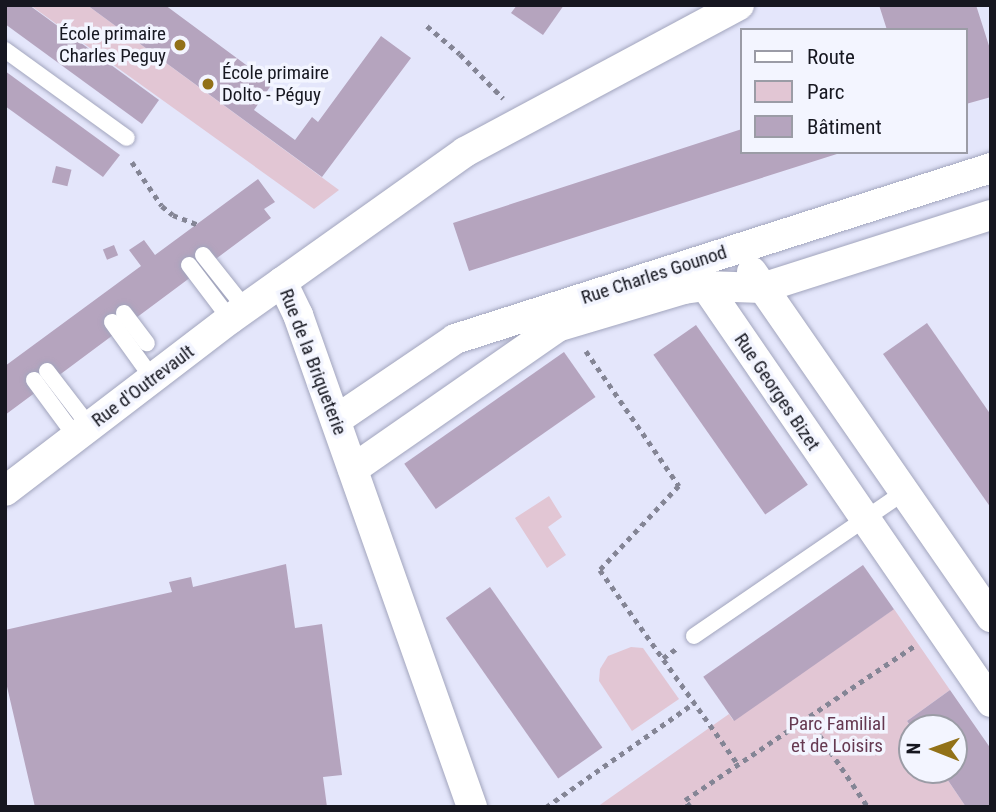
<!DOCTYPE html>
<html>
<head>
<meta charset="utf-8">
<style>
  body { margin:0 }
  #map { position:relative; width:996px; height:812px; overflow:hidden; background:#e4e6fb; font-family:"Roboto Condensed",sans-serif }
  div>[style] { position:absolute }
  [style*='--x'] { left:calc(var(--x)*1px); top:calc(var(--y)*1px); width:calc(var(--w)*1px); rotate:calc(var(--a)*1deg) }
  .green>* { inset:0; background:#e2c6d4 }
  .building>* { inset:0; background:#b5a4be; transform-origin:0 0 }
  .path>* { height:4.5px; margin-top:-2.25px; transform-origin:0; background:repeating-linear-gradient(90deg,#848595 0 5px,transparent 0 10px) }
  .roads { filter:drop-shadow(0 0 2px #a2a5bd) drop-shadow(0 0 2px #a2a5bd) }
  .service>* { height:16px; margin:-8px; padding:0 8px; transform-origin:8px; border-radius:8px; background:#fff }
  .minor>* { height:30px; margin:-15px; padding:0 15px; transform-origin:15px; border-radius:15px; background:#fff }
  .dots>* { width:19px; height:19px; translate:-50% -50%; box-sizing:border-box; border:4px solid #f3f5ff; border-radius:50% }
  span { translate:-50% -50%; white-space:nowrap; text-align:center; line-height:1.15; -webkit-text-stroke:7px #f3f5ff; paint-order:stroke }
  .poi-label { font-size:19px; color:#161720 }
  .right { translate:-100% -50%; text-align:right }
  .left { translate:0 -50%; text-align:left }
  .street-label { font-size:19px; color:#161720 }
  .park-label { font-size:19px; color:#653951 }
  .frame { position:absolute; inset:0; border:7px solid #161720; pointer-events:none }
  .legend { position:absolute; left:740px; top:28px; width:228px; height:126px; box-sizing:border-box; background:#f3f5ff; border:2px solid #9b9ca6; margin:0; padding:9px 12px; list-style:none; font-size:21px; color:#161720 }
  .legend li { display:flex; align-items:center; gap:14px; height:35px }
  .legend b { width:35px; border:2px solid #9b9ca6 }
  .north { position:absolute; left:898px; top:714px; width:70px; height:70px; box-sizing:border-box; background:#f3f5ff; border:2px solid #9b9ca6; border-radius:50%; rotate:271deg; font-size:19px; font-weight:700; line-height:28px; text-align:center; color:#161720 }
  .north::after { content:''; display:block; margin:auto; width:24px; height:32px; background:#927118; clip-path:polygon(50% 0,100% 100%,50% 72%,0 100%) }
</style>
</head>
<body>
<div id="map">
  <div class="green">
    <i style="clip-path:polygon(30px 5px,87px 5px,339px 190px,314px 209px)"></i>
    <i style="clip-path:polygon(549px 496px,562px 517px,548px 527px,566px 555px,547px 568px,515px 518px)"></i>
    <i style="clip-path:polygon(894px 609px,950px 690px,907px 721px,912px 729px,912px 770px,941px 770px,966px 807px,597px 807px,729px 714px,733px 720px)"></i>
    <i style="clip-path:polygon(631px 647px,643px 648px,679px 699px,632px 731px,599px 681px,600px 669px,608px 656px)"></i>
  </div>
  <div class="building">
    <i style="clip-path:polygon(5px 5px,29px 5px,159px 100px,142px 124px,5px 24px)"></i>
    <i style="clip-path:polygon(87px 5px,165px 5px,272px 84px,254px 110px,295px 140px,312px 117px,318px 122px,381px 36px,411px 58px,322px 177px)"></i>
    <i style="clip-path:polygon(517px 5px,564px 5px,543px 35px,511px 13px)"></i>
    <i style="clip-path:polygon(879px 5px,976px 5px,991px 52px,991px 97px,966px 104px,966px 30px,887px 30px)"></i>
    <i style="clip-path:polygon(5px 71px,120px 155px,103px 177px,5px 106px)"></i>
    <i style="clip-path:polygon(742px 129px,742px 152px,840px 153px,469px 271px,453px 223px)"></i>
    <i style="left:56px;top:166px;width:16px;height:17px;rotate:14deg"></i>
    <i style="clip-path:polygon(258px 179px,275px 202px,264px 209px,271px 218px,213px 261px,206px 252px,185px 268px,191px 277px,58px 376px,51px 367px,30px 383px,36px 392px,5px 415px,5px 366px,141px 266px,129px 250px,144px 240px,155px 255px)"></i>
    <i style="left:114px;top:245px;width:11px;height:12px;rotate:68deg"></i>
    <i style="clip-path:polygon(927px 323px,991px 415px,991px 508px,883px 354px)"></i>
    <i style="left:696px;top:325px;width:195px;height:52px;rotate:55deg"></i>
    <i style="left:564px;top:352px;width:55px;height:195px;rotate:55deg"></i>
    <i style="clip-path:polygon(286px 564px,295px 628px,322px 624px,342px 775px,323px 777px,327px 807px,35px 807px,5px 678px,5px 630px,172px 592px,169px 582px,191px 577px,193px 587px)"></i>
    <i style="left:863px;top:565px;width:54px;height:195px;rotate:55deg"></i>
    <i style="left:490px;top:587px;width:196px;height:54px;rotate:55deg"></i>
    <i style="clip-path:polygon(950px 690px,991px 749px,991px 807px,966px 807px,941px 770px,954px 770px,954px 728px,912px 728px,907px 721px)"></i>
  </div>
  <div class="path">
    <i style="--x:427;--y:26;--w:43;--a:40.3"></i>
    <i style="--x:460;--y:54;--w:62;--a:45.7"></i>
    <i style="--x:132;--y:162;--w:53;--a:55.7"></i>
    <i style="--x:162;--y:206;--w:14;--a:39"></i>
    <i style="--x:173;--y:215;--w:26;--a:21"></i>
    <i style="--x:586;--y:351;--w:164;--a:55.4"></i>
    <i style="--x:679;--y:486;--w:115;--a:133.2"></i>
    <i style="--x:600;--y:570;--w:238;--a:54.6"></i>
    <i style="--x:663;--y:658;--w:16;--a:-35"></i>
    <i style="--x:808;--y:718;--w:107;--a:56"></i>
    <i style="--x:546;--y:807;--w:181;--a:-35.1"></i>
    <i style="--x:690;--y:807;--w:9;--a:-126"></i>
    <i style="--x:685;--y:800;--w:278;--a:-33.9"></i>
  </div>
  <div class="roads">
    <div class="service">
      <i style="--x:5;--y:50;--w:150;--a:35.8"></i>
      <i style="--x:203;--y:255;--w:68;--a:51.6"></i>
      <i style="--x:189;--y:265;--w:68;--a:52.8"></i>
      <i style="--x:124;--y:313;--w:38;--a:53"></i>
      <i style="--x:112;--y:322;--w:70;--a:54.3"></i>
      <i style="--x:47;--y:371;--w:71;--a:52.5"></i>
      <i style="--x:34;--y:380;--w:71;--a:53.6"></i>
      <i style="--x:694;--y:636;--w:255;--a:-34.4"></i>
    </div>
    <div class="minor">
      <i style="--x:752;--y:272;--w:420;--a:55.3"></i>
      <i style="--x:698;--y:275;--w:518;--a:55.54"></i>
      <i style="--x:282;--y:282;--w:37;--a:64"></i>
      <i style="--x:298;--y:315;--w:522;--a:70.52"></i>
      <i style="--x:336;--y:420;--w:144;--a:-34.2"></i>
      <i style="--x:455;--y:339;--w:563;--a:-17.69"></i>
      <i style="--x:353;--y:469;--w:249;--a:-34.8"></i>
      <i style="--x:557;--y:327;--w:133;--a:-16.7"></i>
      <i style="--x:684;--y:289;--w:22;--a:-8"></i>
      <i style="--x:706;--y:286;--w:56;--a:2"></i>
      <i style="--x:762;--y:288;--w:240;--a:-17.7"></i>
      <i style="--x:5;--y:491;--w:283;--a:-37.4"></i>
      <i style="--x:230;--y:319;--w:288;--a:-35.4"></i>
      <i style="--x:465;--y:152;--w:311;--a:-28.2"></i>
    </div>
  </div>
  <div class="dots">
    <i style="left:180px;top:45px;background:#927118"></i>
    <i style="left:208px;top:84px;background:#927118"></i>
  </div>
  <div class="poi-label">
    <span class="right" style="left:166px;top:45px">École primaire<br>Charles Peguy</span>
    <span class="left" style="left:222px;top:84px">École primaire<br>Dolto - Péguy</span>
  </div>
  <div class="street-label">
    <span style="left:654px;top:275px;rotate:-18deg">Rue Charles Gounod</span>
    <span style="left:313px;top:362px;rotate:69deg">Rue de la Briqueterie</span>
    <span style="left:143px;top:386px;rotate:-37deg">Rue d'Outrevault</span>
    <span style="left:777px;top:392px;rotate:56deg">Rue Georges Bizet</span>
  </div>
  <div class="park-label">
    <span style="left:837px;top:735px">Parc Familial<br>et de Loisirs</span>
  </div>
  <div class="frame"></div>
  <ul class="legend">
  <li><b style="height:9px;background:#fff"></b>Route</li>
  <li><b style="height:19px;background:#e2c6d4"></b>Parc</li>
  <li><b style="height:19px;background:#b5a4be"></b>Bâtiment</li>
  </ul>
  <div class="north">N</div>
</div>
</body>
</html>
